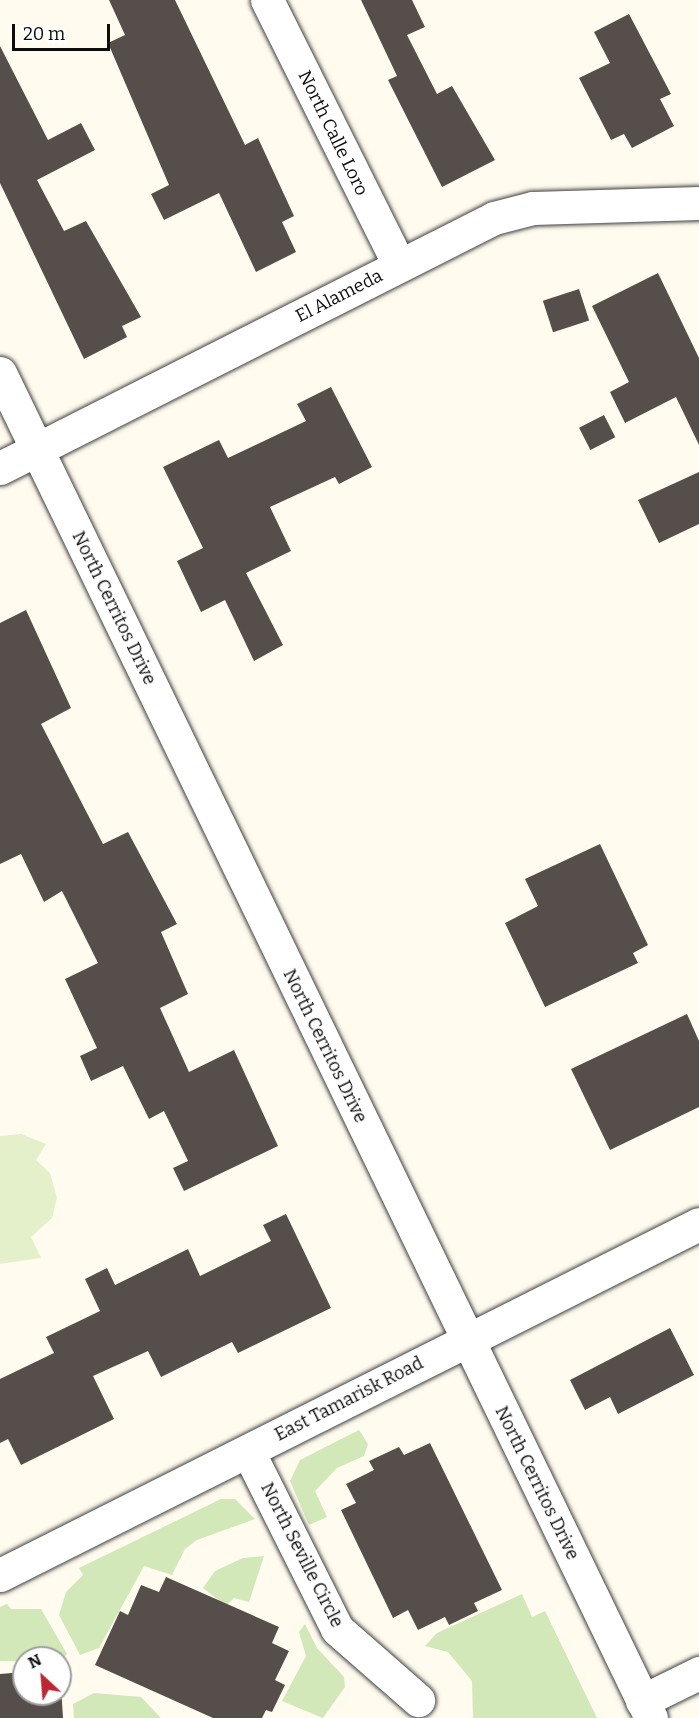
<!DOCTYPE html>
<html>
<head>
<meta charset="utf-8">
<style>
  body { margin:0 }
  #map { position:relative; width:699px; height:1718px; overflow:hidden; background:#fffbee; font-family:Bitter,serif }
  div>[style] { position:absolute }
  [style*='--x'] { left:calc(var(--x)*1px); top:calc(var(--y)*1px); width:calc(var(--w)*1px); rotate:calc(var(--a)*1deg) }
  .green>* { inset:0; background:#d2e8b8 }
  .pitch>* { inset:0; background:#e3f0ca }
  .building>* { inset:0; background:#564e4a; transform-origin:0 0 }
  .roads { filter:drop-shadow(0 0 2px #404040) drop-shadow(0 0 2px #404040) }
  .minor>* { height:33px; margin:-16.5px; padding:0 16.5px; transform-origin:16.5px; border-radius:16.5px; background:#fff }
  span { translate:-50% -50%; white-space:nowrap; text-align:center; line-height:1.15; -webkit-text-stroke:6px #fff; paint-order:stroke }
  .street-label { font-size:18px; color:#0d0d0d }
  .north { position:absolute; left:12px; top:1646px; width:60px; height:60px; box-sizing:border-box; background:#fff; border:2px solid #9e9e9e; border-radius:50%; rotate:334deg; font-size:16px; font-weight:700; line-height:24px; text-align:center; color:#0d0d0d }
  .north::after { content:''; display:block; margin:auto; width:21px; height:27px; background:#bb2832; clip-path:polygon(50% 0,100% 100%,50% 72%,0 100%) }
  .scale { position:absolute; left:12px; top:24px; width:98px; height:27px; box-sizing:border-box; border:3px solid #0d0d0d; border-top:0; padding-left:8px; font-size:18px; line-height:21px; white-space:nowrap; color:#0d0d0d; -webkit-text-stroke:4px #fff; paint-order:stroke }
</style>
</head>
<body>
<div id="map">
  <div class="green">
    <i style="clip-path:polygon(359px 1430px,368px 1444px,364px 1456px,337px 1468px,315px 1491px,327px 1517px,309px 1525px,290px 1481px,300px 1460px)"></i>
    <i style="clip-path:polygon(221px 1499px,235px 1499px,255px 1519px,197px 1540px,185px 1549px,172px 1575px,144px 1566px,99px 1648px,80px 1655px,59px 1615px,66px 1592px,83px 1575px,79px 1568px)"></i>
    <i style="clip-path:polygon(264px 1556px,249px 1602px,234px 1598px,226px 1606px,203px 1588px,215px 1571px,243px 1558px)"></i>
    <i style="clip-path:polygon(522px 1594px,532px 1617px,545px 1611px,597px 1718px,473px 1718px,472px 1681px,448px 1652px,425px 1646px,437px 1633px)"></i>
    <i style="clip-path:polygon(7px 1604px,11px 1609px,41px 1609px,67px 1654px,60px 1662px,0 1661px,0 1607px)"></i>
    <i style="clip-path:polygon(305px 1624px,317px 1648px,344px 1677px,345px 1687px,323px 1718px,282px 1701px,306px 1656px,299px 1632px)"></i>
    <i style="clip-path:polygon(94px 1693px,141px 1697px,161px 1718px,74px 1718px,73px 1704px)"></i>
  </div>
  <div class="pitch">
    <i style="clip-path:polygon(21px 1134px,46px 1144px,36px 1160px,50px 1173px,57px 1198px,52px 1218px,31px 1237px,41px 1258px,0 1264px,0 1136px)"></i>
  </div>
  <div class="building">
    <i style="clip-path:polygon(109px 0,175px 0,245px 145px,258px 138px,294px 216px,282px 222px,296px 252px,256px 272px,219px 193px,164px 220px,151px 194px,169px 185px,108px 43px,125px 35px)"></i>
    <i style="clip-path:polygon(361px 0,412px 0,425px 27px,407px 35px,437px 94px,452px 86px,495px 160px,442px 187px,388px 80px,397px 76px)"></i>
    <i style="clip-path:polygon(629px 14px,671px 94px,660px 99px,674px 126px,632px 148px,624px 134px,611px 140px,579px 78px,610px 63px,594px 32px)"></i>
    <i style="clip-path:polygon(0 46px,48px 140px,81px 123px,95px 150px,37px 180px,64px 231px,86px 221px,141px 317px,122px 326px,127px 337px,84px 359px,0 183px)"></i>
    <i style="clip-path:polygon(658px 273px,699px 358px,699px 445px,676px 397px,625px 423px,610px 392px,629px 382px,592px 306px)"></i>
    <i style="left:579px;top:289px;width:33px;height:38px;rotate:72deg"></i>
    <i style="clip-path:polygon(331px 387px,372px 467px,339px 484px,335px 477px,270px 507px,291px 551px,246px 573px,283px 645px,254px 661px,225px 600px,201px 612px,177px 561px,203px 548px,163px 467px,219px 440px,228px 458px,306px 421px,297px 404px)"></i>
    <i style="left:604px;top:415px;width:25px;height:28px;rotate:63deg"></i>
    <i style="clip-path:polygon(699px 472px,699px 524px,659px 543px,638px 500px)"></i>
    <i style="clip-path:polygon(26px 610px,71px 708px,41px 724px,103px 844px,128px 832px,177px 924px,161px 932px,188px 994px,160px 1008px,189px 1072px,234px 1050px,278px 1146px,184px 1191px,173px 1168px,188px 1161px,164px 1111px,149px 1119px,123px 1066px,91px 1081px,80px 1056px,97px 1048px,65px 979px,98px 963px,62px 891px,44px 902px,21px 854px,0 864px,0 623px)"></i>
    <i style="clip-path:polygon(600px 844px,648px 945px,633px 953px,638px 963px,545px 1007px,505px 923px,538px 906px,525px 879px)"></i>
    <i style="clip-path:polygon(687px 1014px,699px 1041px,699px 1107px,610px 1150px,571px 1069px)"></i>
    <i style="clip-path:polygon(286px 1214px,331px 1308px,238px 1353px,232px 1342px,161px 1377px,148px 1351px,93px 1376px,114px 1419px,21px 1465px,8px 1439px,0 1443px,0 1379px,54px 1353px,46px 1337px,100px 1311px,85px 1279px,107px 1268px,115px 1285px,188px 1249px,200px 1276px,271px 1241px,263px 1225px)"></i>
    <i style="clip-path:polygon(670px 1328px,694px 1375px,618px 1414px,610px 1397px,585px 1410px,570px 1380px)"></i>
    <i style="clip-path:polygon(430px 1443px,502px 1590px,474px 1603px,478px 1611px,449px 1625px,445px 1617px,418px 1630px,408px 1610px,393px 1618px,341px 1510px,356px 1503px,346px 1484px,374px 1470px,369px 1461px,399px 1447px,404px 1455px)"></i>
    <i style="clip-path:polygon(166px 1577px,279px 1627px,272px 1643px,289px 1651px,275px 1680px,285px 1685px,272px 1712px,266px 1710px,262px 1718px,213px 1718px,95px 1665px,120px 1611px,128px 1615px,141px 1585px,159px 1592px)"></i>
    <i style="clip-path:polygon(60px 1670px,63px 1718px,0 1718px,0 1674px,24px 1672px,24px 1694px,60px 1694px)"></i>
  </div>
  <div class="roads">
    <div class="minor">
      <i style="--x:267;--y:0;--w:296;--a:63.5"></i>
      <i style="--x:0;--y:373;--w:1494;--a:64.17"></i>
      <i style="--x:0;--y:468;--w:554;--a:-26.84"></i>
      <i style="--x:494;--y:218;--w:40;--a:-14.4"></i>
      <i style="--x:533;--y:208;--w:166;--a:-1.7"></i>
      <i style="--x:248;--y:1451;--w:199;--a:63.4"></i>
      <i style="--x:337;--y:1629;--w:108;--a:41.2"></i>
      <i style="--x:0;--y:1575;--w:782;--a:-26.66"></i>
      <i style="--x:642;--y:1701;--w:64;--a:-26.2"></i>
    </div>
  </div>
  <div class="street-label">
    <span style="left:333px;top:133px;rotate:64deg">North Calle Loro</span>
    <span style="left:339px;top:296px;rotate:-27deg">El Alameda</span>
    <span style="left:114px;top:608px;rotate:64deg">North Cerritos Drive</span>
    <span style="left:325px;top:1046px;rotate:64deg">North Cerritos Drive</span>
    <span style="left:349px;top:1399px;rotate:-27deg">East Tamarisk Road</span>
    <span style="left:537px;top:1483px;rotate:64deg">North Cerritos Drive</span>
    <span style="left:302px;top:1555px;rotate:63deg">North Seville Circle</span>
  </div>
  <div class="north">N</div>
  <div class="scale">20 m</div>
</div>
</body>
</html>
